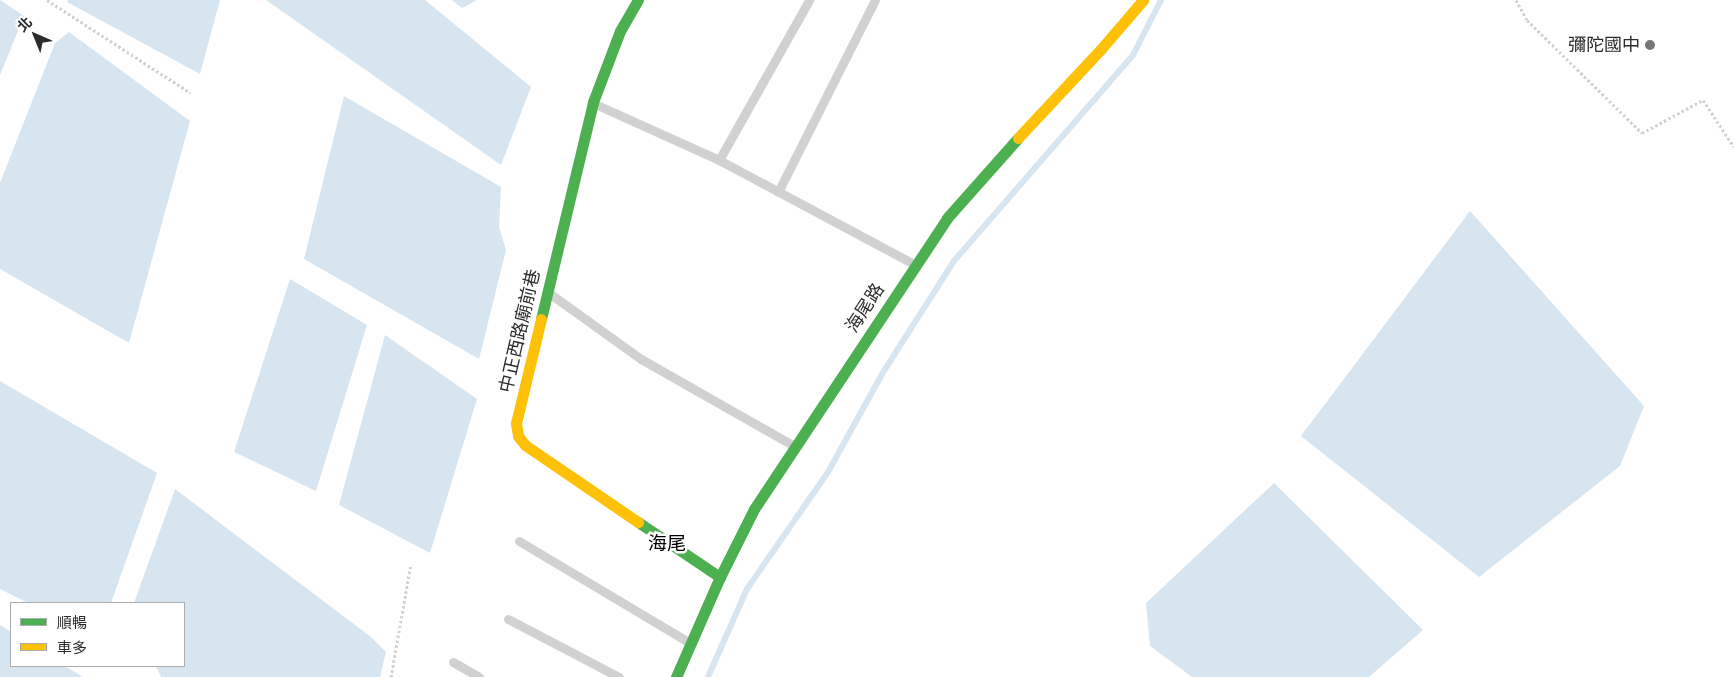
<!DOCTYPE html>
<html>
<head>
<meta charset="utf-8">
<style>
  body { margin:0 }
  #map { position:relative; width:1734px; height:677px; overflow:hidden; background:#fff; font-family:"IBM Plex Sans","Noto Sans TC",sans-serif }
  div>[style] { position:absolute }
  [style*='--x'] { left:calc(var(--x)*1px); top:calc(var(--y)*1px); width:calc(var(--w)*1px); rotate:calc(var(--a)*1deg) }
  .water>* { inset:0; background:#d6e5f0 }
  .stream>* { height:6px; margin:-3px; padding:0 3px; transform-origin:3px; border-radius:3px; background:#d6e5f0 }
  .path>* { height:3px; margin-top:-1.5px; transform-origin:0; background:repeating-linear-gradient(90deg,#d1d1d1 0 2.5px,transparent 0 5px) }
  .lane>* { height:9px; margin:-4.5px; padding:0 4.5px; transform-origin:4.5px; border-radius:4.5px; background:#d1d1d1 }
  .fast>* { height:11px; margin:-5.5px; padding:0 5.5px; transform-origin:5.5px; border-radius:5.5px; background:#4caf50 }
  .slow>* { height:11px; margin:-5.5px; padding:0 5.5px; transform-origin:5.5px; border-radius:5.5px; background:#ffc107 }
  .dots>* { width:14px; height:14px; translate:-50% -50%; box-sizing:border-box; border:2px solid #fff; border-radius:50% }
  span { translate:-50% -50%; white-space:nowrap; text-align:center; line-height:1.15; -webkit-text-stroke:5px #fff; paint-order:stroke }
  .poi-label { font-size:18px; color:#2c2c2c }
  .right { translate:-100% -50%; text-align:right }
  .street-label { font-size:18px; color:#2c2c2c }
  .neighbourhood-label { font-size:19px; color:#000 }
  .legend { position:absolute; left:10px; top:602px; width:175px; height:65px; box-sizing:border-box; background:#fff; border:1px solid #ababab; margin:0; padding:6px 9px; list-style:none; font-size:15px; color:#2c2c2c }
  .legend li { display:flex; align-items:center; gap:10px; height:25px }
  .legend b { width:25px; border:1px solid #ababab }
  .north { position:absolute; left:10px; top:10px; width:50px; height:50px; -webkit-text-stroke:4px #fff; paint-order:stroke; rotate:316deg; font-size:14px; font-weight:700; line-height:20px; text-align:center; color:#2c2c2c }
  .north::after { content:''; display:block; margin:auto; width:18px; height:22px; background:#2c2c2c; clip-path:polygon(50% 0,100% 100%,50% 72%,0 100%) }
</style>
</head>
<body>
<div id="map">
  <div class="water">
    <i style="clip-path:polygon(0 0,24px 16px,0 75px)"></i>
    <i style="clip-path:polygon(68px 0,220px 0,200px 74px,67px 2px)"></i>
    <i style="clip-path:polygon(266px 0,425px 0,531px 87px,501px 165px)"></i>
    <i style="clip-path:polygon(452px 0,477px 0,462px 8px)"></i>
    <i style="clip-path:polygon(69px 32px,190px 121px,129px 343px,0 269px,0 183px,55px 43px)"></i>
    <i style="clip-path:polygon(344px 96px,501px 187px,499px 227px,506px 250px,479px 359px,304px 259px)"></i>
    <i style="clip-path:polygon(1470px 211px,1644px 406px,1620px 466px,1479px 577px,1301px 436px)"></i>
    <i style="clip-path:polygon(290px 279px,367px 325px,316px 491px,234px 452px)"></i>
    <i style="clip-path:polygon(385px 335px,477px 399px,430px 553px,339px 505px)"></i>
    <i style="clip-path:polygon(0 381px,157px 473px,111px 603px,28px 603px,0 589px)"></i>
    <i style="clip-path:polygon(1274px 483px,1423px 630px,1369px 677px,1192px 677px,1150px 646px,1146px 603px)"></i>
    <i style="clip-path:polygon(175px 489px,371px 637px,386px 652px,380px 677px,161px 677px,156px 666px,184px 666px,184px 603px,134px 603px)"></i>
    <i style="clip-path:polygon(0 625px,11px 632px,11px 666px,65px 666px,83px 677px,0 677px)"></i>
  </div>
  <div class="stream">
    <i style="--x:708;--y:677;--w:96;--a:-66.1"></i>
    <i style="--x:747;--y:589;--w:142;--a:-55.3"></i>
    <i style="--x:828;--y:472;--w:112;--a:-61.1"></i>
    <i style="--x:882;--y:374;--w:134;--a:-57.5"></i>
    <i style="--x:954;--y:261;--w:273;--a:-49"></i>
    <i style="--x:1133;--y:55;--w:62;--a:-63"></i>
  </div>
  <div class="path">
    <i style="--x:47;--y:0;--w:171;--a:32.9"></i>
    <i style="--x:1516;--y:0;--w:23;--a:61"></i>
    <i style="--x:1527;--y:20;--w:161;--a:44.5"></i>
    <i style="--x:1642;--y:133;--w:69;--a:-28.4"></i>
    <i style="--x:1703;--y:100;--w:56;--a:56.6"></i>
    <i style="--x:391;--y:677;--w:115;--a:-80"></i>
  </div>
  <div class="lane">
    <i style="--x:595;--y:104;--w:136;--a:24.3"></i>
    <i style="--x:719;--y:160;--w:221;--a:28.1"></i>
    <i style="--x:719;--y:160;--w:184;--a:-60.6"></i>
    <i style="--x:778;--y:192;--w:215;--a:-63.2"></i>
    <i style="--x:549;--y:293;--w:113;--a:35.7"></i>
    <i style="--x:641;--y:359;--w:176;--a:29.6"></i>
    <i style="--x:519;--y:541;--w:199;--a:30.8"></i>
    <i style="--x:508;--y:619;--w:125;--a:27.6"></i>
    <i style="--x:453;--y:662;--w:30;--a:30"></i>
  </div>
  <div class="fast">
    <i style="--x:541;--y:319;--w:223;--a:-76.5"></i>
    <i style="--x:593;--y:102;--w:76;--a:-69.2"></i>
    <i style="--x:620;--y:31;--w:36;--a:-60"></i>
    <i style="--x:638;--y:522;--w:99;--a:33.9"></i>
    <i style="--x:676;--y:677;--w:109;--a:-66.3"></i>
    <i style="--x:720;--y:577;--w:76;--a:-63.4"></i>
    <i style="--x:754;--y:509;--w:349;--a:-56.4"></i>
    <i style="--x:947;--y:218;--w:107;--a:-48.4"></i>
  </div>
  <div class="slow">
    <i style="--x:1018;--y:138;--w:122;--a:-47"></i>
    <i style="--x:1101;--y:49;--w:65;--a:-49.4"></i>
    <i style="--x:541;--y:319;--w:107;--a:103.5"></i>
    <i style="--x:516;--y:423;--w:13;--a:81"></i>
    <i style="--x:518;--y:436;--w:11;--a:52"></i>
    <i style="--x:525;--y:445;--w:137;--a:34.3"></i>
  </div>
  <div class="dots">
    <i style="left:1650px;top:45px;background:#767676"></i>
  </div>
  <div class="poi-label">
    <span class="right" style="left:1640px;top:45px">彌陀國中</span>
  </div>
  <div class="street-label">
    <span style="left:865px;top:308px;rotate:-57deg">海尾路</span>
    <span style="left:520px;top:331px;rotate:-77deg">中正西路廟前巷</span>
  </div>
  <div class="neighbourhood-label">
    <span style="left:667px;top:544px">海尾</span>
  </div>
  <ul class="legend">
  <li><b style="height:6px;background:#4caf50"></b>順暢</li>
  <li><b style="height:6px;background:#ffc107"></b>車多</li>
  </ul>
  <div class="north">北</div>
</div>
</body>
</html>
